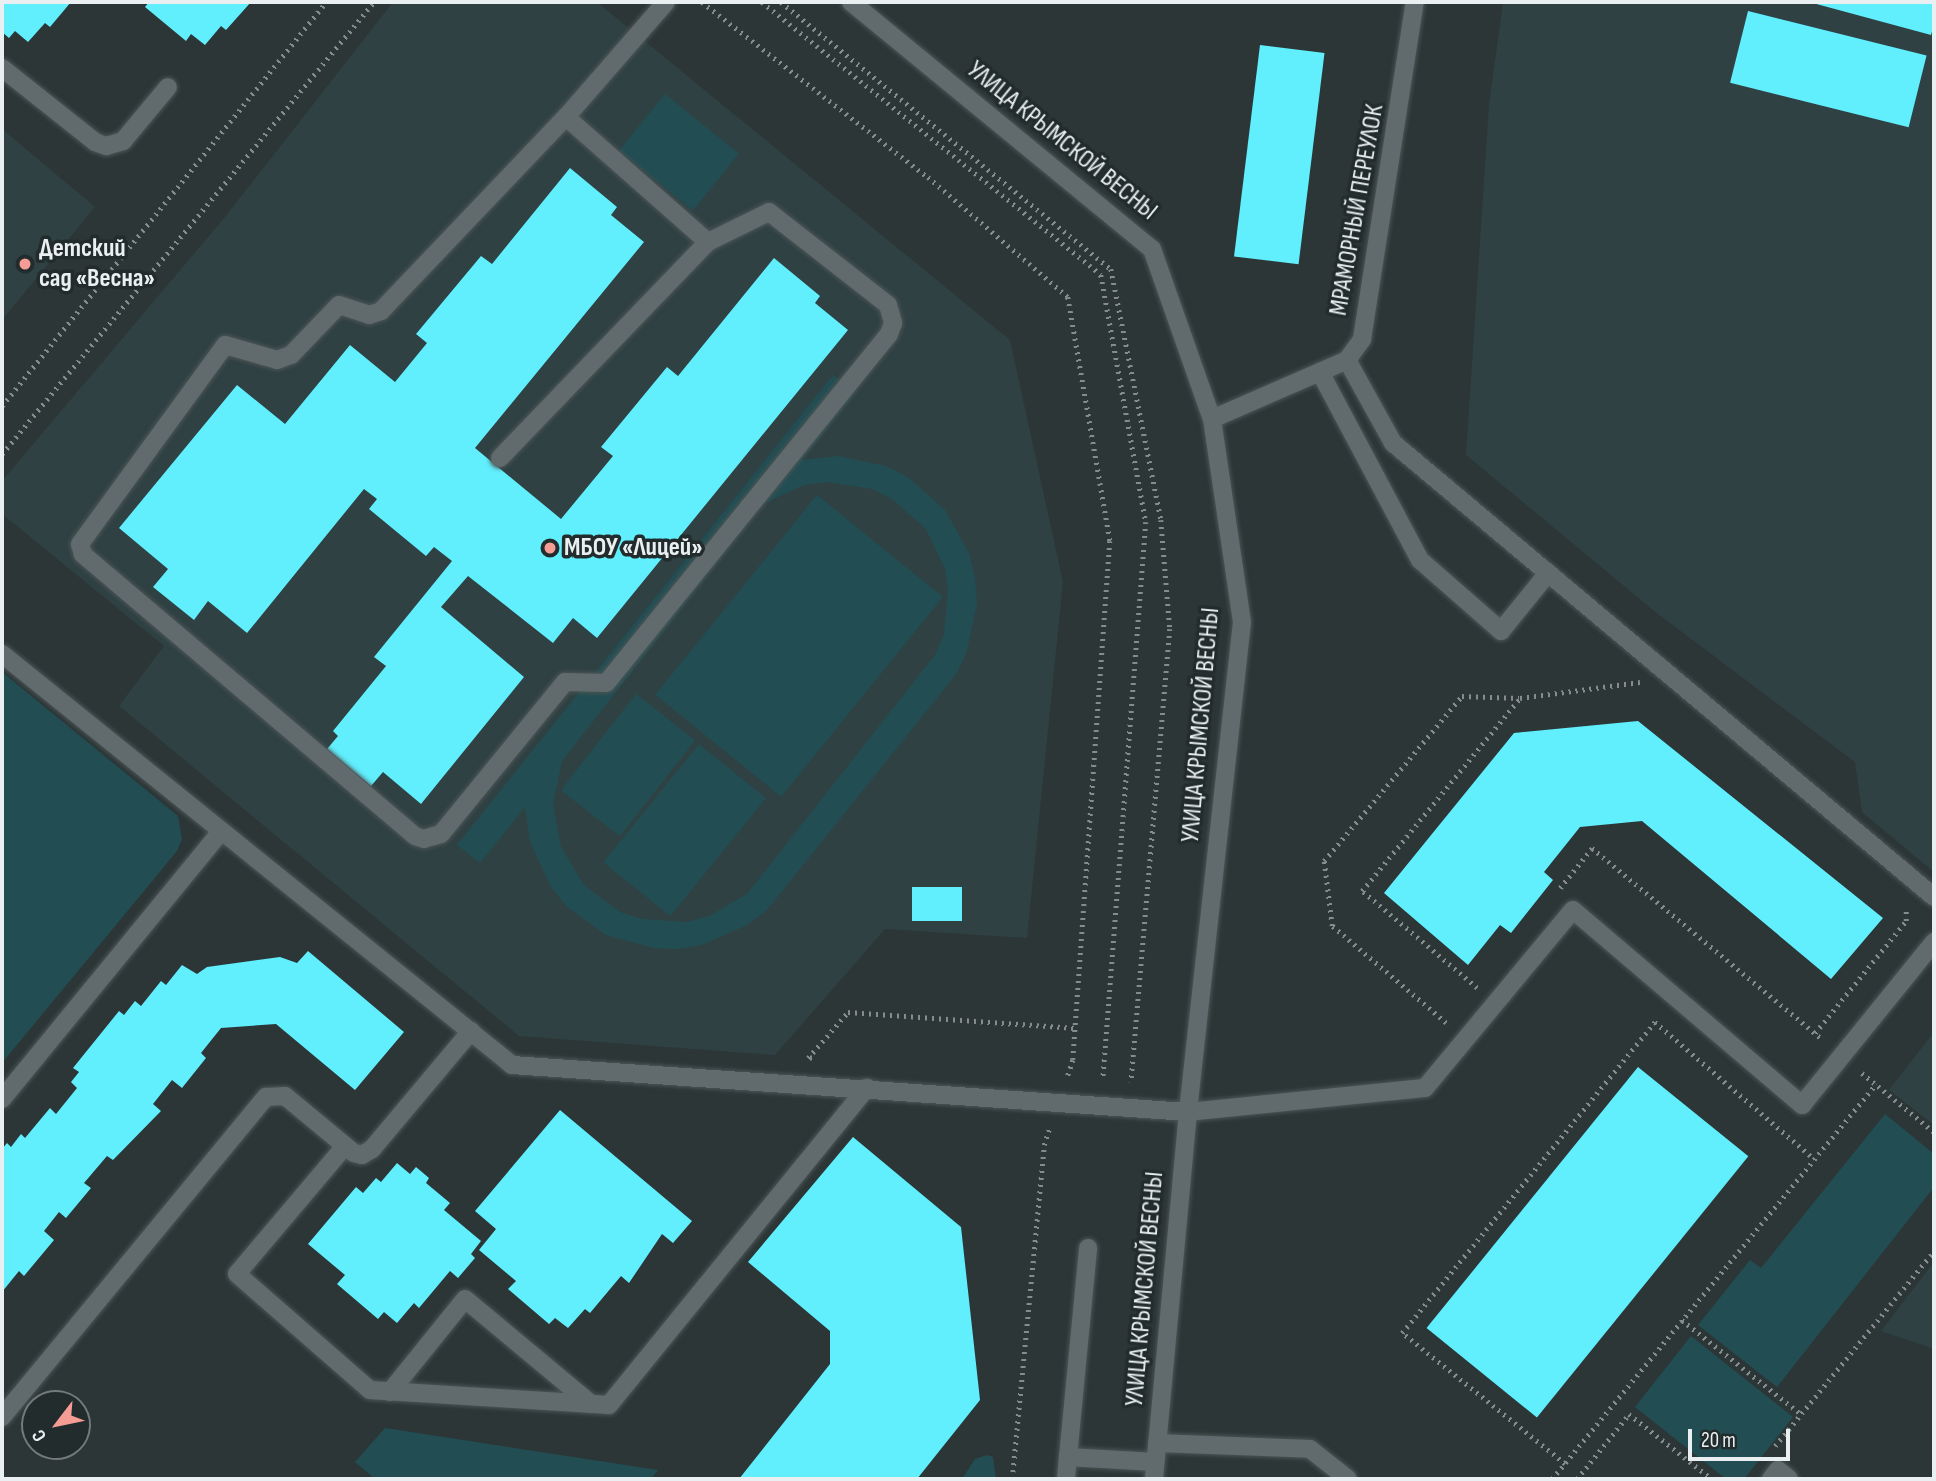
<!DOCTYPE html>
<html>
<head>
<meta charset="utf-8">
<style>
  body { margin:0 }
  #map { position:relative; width:1936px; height:1481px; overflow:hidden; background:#2c3637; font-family:"Sofia Sans Condensed",sans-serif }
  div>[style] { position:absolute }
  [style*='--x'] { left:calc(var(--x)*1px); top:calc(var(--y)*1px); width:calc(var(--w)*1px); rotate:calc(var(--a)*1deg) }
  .built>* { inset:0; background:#2f4143 }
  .green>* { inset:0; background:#224e53; transform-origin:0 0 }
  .building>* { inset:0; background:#61eefd; transform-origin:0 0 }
  .path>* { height:4.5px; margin-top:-2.25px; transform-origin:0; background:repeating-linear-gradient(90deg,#848c8d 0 2px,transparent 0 7px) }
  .roads { filter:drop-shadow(0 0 2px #4c5455) drop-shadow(0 0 2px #4c5455) }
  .lane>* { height:18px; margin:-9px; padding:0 9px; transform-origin:9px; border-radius:9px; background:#616b6d }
  .street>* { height:18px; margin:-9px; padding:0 9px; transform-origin:9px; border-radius:9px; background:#616b6d }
  .secondary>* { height:18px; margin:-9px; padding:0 9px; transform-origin:9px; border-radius:9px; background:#616b6d }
  .dots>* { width:19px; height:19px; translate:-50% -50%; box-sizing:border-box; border:4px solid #222c2d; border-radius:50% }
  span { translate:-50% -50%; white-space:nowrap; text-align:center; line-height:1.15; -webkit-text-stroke:7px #222c2d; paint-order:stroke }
  .street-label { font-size:26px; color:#eaf0f1 }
  .poi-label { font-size:26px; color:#eaf0f1; font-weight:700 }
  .left { translate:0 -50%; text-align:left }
  .frame { position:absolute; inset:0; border:4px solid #eaf0f1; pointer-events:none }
  .north { position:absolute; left:21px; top:1390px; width:70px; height:70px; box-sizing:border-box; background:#222c2d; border:2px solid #727a7b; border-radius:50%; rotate:238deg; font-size:19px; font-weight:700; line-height:28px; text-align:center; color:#eaf0f1 }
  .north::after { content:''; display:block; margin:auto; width:24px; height:32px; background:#f59c94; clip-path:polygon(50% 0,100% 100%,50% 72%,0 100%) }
  .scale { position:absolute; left:1688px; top:1429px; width:102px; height:32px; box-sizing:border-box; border:4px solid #eaf0f1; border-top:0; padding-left:9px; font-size:21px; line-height:24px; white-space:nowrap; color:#eaf0f1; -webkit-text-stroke:5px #222c2d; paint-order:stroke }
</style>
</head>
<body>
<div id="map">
  <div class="built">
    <i style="clip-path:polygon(393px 2px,597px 2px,1010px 340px,1063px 582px,1027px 938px,885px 929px,775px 1055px,519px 1036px,119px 706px,164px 646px,2px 514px,2px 481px,225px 217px)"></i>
    <i style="clip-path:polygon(1503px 2px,1934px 2px,1934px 872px,1862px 812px,1855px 762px,1658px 614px,1466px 455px,1489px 104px)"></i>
    <i style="clip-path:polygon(2px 129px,95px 207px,2px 320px)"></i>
    <i style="clip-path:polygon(1934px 1032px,1934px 1125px,1889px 1090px)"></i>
    <i style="clip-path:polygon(1934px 1262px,1934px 1349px,1881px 1331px)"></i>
  </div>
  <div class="green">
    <i style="left:665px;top:94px;width:95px;height:73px;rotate:39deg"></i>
    <i style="clip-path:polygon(evenodd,833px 375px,855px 393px,802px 460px,838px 456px,886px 466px,908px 477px,945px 510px,969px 553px,975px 577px,977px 603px,967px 651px,957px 673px,767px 910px,747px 925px,702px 945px,678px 949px,654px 948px,606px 935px,566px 906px,551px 887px,530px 842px,525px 807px,480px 863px,457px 845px,833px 375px,827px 482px,872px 489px,892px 499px,926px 529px,945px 569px,948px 591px,944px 634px,935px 655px,747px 894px,709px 916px,687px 922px,642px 919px,620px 912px,584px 885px,561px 847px,553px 804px,562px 761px,763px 504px,804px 485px,827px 482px)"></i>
    <i style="left:817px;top:495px;width:162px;height:257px;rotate:39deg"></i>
    <i style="clip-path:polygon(2px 672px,178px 816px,182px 839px,177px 851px,2px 1063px)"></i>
    <i style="left:636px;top:694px;width:75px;height:122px;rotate:38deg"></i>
    <i style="left:699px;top:744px;width:86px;height:152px;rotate:39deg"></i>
    <i style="clip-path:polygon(1885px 1114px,1934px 1154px,1934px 1187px,1777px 1387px,1698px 1325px,1750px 1260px,1761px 1268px)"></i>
    <i style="clip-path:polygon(1691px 1336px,1793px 1417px,1744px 1479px,1726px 1479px,1635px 1407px)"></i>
    <i style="clip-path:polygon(385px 1428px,658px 1470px,651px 1479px,375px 1479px,355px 1462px)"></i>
    <i style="clip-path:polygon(987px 1455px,993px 1457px,996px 1479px,962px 1479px,975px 1459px)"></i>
  </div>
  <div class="building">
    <i style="clip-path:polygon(2px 2px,71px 2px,50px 27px,45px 23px,28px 42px,15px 31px,9px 38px,2px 32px)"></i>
    <i style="clip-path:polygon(149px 2px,251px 2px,226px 30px,221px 26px,205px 45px,191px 34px,186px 41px,145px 7px)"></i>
    <i style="clip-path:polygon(1809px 2px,1934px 2px,1934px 24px,1931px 35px)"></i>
    <i style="left:1748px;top:11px;width:184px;height:74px;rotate:14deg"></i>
    <i style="left:1260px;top:45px;width:65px;height:213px;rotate:7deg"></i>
    <i style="clip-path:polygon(570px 168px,617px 207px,611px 215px,644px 242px,475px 448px,561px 519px,613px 456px,601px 447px,667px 367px,678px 376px,774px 258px,820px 296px,815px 303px,848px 330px,597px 638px,573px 618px,553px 643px,468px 576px,441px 607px,524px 677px,421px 804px,383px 772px,371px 786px,327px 749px,338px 736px,333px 731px,386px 666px,374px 657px,452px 561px,434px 547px,426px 556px,369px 509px,377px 499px,364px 489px,247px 633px,208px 601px,194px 620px,153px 587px,168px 569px,119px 528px,237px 385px,285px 424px,350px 345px,395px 382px,427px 343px,416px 334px,481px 256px,492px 264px)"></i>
    <i style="clip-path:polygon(1638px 721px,1883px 918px,1831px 979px,1642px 821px,1580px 827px,1544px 872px,1553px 880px,1511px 933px,1500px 925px,1468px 965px,1384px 893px,1514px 733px)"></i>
    <i style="left:912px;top:887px;width:50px;height:34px"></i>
    <i style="clip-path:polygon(308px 951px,404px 1032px,355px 1090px,276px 1024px,221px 1028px,201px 1053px,206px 1058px,182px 1088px,172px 1080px,153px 1104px,161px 1111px,113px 1160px,107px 1156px,84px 1183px,91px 1188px,66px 1218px,59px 1212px,44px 1231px,54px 1240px,24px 1276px,19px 1271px,2px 1292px,2px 1149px,7px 1143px,11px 1147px,21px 1134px,25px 1138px,50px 1108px,56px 1114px,77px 1088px,71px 1082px,79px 1072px,73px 1068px,119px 1011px,124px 1015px,135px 1001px,141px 1006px,161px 981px,166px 985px,182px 965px,197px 974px,207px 967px,280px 957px,297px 963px)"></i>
    <i style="left:1638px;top:1067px;width:142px;height:336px;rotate:39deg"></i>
    <i style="clip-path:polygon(560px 1110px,692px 1221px,673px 1243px,662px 1234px,629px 1283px,621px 1276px,590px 1313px,585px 1309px,568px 1328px,555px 1318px,549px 1324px,508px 1289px,516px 1281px,479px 1250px,496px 1229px,475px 1211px)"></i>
    <i style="clip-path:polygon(853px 1137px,961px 1227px,980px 1400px,917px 1479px,739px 1479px,830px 1364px,830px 1331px,748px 1262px)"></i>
    <i style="clip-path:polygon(397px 1163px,410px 1174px,416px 1167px,429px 1178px,426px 1183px,450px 1203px,444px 1210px,481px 1241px,471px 1254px,475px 1258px,458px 1278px,450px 1271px,419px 1308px,414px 1303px,397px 1323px,384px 1312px,378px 1319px,337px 1284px,345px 1275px,308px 1244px,356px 1187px,363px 1193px,376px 1178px,381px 1182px)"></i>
  </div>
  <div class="path">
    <i style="--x:702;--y:2;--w:286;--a:37.8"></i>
    <i style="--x:928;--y:177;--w:184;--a:40.6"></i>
    <i style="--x:1068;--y:297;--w:248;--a:80.2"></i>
    <i style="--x:1110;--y:541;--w:520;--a:94.08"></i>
    <i style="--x:1073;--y:1060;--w:19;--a:108"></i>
    <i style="--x:762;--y:2;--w:435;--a:38.8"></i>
    <i style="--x:1101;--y:275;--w:251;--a:79.7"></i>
    <i style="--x:1146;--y:522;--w:559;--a:94.41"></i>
    <i style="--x:781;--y:2;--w:424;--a:39"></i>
    <i style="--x:1111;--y:269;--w:256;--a:78.7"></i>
    <i style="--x:1161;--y:520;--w:109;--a:85.3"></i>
    <i style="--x:1170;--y:629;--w:455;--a:94.9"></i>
    <i style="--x:2;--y:406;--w:518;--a:-51.27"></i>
    <i style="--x:2;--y:454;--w:585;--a:-50.55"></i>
    <i style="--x:1560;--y:888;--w:51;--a:-51.3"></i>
    <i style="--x:1592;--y:848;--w:300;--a:39.7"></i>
    <i style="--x:1477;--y:988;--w:150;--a:-139.9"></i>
    <i style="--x:1362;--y:891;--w:249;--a:-50.7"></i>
    <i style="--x:1520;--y:698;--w:121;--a:-7.6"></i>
    <i style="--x:1446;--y:1023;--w:150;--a:-139.6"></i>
    <i style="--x:1332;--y:926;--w:65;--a:-97"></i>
    <i style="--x:1324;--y:861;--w:215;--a:-50.1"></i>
    <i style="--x:1462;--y:696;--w:57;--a:2"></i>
    <i style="--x:1815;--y:1033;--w:144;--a:-50.9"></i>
    <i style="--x:1906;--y:921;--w:13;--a:-90"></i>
    <i style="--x:812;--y:1058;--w:4;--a:180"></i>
    <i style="--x:808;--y:1058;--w:61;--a:-49"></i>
    <i style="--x:848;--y:1012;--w:228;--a:4"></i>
    <i style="--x:1862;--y:1073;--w:93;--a:39.3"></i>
    <i style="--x:1682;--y:1320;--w:152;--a:38.3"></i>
    <i style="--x:1775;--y:1446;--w:252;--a:-50.8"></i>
    <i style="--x:1565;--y:1464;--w:209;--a:-141.2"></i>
    <i style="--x:1402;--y:1333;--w:401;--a:-50.9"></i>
    <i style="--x:1655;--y:1022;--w:210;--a:40.7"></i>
    <i style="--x:1012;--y:1479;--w:336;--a:-84.5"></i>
    <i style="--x:1044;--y:1145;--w:20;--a:-72"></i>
    <i style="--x:1552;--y:1479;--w:511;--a:-50.64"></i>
    <i style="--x:1577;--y:1479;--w:83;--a:-51.3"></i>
    <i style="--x:1629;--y:1414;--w:105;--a:38.1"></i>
  </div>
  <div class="roads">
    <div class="lane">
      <i style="--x:2;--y:68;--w:119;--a:38.5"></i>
      <i style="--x:95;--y:142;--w:12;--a:20"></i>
      <i style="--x:106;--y:146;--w:18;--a:-16"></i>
      <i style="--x:123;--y:141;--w:70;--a:-50.2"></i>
      <i style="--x:566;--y:117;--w:189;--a:41.4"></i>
      <i style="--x:708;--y:242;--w:68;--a:-26.2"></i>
      <i style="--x:769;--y:212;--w:151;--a:38"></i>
      <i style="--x:888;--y:305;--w:19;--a:74"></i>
      <i style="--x:893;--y:323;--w:12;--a:110"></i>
      <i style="--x:889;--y:334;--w:449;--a:129"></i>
      <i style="--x:606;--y:683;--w:41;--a:-178.6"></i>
      <i style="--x:565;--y:682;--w:196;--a:129.2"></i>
      <i style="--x:441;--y:834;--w:18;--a:164"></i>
      <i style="--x:424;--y:839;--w:9;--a:-162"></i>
      <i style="--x:415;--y:836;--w:436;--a:-139.7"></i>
      <i style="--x:83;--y:554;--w:10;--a:-107"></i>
      <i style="--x:80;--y:544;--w:246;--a:-53.9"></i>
      <i style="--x:225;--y:345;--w:54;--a:16.1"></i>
      <i style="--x:277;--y:360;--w:15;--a:-20"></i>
      <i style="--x:291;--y:355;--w:69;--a:-46.2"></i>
      <i style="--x:339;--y:305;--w:32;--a:18"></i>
      <i style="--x:369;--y:315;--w:13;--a:-18"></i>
      <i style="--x:381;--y:311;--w:268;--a:-46.4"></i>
      <i style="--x:566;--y:117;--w:152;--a:-49"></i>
      <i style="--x:1347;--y:360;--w:95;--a:61"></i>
      <i style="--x:1393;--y:443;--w:706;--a:40"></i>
      <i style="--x:1320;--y:372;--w:213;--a:62"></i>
      <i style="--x:1420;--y:560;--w:108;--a:41.2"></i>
      <i style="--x:1501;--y:631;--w:75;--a:-51"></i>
      <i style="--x:500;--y:458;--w:300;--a:-46.1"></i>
      <i style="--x:2;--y:654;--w:655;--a:38.86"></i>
      <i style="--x:2;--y:1099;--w:346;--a:-50.7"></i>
      <i style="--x:1188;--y:1112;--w:238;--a:-5.8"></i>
      <i style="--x:1425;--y:1088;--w:231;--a:-50.3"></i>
      <i style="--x:1573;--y:910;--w:301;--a:40.4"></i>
      <i style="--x:1802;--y:1105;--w:210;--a:-51"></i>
      <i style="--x:345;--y:1146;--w:167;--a:130.2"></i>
      <i style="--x:237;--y:1274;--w:176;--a:41.1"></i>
      <i style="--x:370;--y:1390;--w:239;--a:3.6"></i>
      <i style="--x:609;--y:1405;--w:409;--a:-50.9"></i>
      <i style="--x:390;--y:1392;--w:119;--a:-51.1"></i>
      <i style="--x:465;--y:1299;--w:164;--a:39.8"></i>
      <i style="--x:2;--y:1417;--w:415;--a:-50.5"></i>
      <i style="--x:266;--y:1097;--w:19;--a:-3"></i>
      <i style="--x:285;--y:1096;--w:89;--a:39.6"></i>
      <i style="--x:354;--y:1153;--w:8;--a:14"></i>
      <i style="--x:362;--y:1155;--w:12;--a:-31"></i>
      <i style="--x:372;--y:1149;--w:154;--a:-50"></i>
      <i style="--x:1157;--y:1443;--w:153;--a:2.2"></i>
      <i style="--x:1310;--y:1449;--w:48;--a:38.3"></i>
      <i style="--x:1068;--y:1457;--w:210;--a:-84.5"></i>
      <i style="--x:1066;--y:1479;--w:22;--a:-85"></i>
      <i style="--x:1068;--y:1457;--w:87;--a:3.3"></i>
      <i style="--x:1771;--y:1479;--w:11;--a:-52"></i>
      <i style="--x:1778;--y:1470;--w:14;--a:39"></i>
    </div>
    <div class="street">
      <i style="--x:851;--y:2;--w:389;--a:39.4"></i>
      <i style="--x:1152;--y:249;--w:180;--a:70.6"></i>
      <i style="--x:1212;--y:419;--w:205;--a:81.6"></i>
      <i style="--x:1242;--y:622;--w:493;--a:96.3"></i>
      <i style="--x:1188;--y:1112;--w:369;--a:95.3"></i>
      <i style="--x:1212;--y:419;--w:147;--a:-23.6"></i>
      <i style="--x:1347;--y:360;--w:26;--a:-54"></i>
      <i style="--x:512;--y:1065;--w:678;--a:3.98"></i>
    </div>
    <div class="secondary">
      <i style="--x:1362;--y:339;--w:341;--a:-81.1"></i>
    </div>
  </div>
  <div class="dots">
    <i style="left:25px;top:264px;background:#f59c94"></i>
    <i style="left:550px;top:548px;background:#f59c94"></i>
  </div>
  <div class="street-label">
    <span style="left:1062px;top:141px;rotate:39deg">УЛИЦА КРЫМСКОЙ ВЕСНЫ</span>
    <span style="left:1357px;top:210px;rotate:-80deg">МРАМОРНЫЙ ПЕРЕУЛОК</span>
    <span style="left:1201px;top:725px;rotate:-85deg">УЛИЦА КРЫМСКОЙ ВЕСНЫ</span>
    <span style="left:1145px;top:1289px;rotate:-85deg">УЛИЦА КРЫМСКОЙ ВЕСНЫ</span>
  </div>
  <div class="poi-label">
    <span class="left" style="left:39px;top:264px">Детский<br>сад «Весна»</span>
    <span class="left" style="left:564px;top:548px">МБОУ «Лицей»</span>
  </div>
  <div class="frame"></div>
  <div class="north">С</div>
  <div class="scale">20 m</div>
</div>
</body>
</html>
